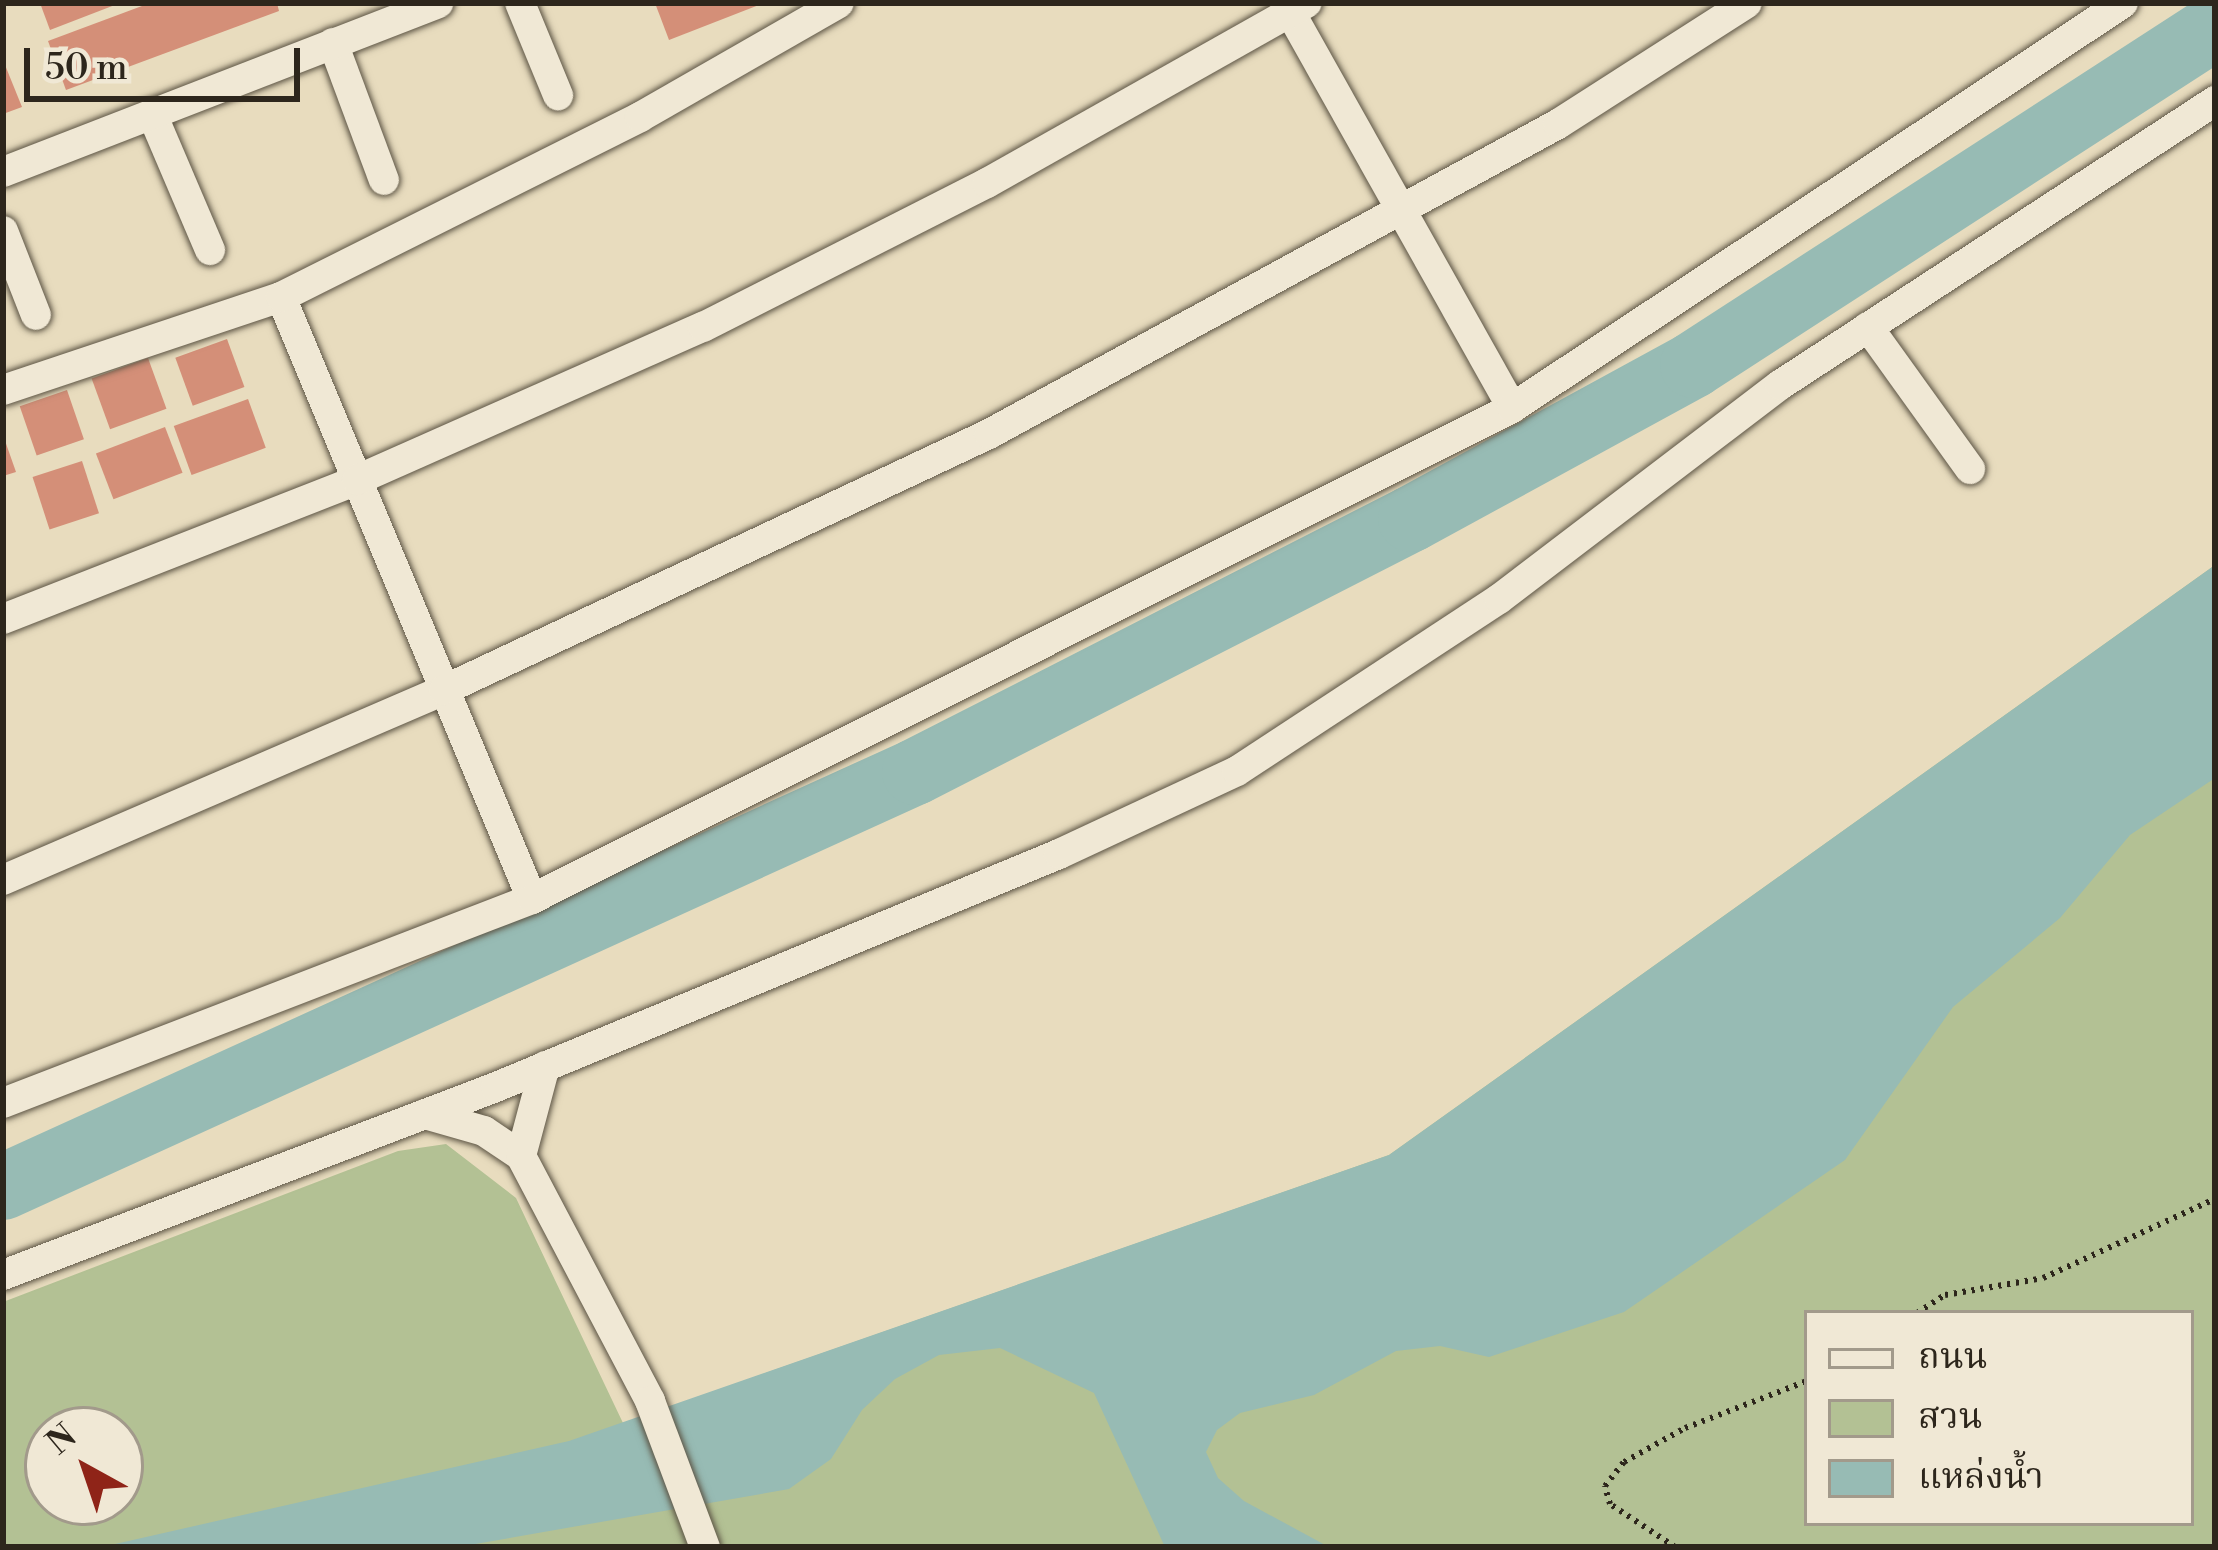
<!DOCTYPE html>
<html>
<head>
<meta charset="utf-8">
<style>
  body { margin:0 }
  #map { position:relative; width:2218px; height:1550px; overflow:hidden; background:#e8dcbe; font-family:"Libre Bodoni","Noto Serif Thai",serif }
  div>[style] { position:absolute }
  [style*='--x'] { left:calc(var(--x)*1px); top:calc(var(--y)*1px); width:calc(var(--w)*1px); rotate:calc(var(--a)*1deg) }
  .green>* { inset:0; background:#b3c194 }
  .water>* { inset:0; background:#97bbb4 }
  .river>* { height:66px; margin:-33px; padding:0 33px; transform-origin:33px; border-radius:33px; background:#97bbb4 }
  .building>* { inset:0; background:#d48f78; transform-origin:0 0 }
  .path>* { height:6px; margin-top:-3px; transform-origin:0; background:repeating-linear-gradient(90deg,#2d261c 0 3px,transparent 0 9px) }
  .roads { filter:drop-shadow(0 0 3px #5c5444) drop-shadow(0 0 3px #5c5444) }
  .minor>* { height:30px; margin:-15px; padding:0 15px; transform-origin:15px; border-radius:15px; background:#f0e8d5 }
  span { translate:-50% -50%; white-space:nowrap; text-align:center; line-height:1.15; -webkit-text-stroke:9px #f0e8d5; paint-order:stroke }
  .frame { position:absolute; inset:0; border:6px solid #2d261c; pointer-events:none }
  .legend { position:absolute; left:1804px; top:1310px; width:390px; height:216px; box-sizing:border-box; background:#f0e8d5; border:3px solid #a29a8b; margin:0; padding:15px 21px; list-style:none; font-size:36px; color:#2d261c }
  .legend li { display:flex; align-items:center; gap:24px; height:60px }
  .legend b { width:60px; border:3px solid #a29a8b }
  .north { position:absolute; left:24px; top:1406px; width:120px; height:120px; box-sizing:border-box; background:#f0e8d5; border:3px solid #a29a8b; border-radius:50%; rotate:320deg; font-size:33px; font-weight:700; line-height:48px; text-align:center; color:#2d261c }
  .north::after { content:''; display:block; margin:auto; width:42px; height:54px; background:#8f2418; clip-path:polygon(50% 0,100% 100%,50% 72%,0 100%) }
  .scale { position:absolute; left:24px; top:48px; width:276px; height:54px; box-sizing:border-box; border:6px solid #2d261c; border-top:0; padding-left:15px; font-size:36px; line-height:42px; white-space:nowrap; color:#2d261c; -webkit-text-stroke:9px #f0e8d5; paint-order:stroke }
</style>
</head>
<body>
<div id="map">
  <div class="green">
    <i style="clip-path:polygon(evenodd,2215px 565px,2215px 1547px,3px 1547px,3px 1302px,398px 1151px,446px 1144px,516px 1198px,623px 1423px,1389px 1155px,2215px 565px,1807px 1313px,2191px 1313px,2191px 1523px,1807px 1523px,1807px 1313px,2215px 565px,48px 1430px,120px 1430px,120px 1502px,48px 1502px,48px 1430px)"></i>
  </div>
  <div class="water">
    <i style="clip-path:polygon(2215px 565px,2215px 778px,2130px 835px,2060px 918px,1953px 1007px,1845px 1160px,1624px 1312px,1489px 1357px,1440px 1346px,1396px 1351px,1314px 1395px,1240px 1413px,1217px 1430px,1206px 1452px,1218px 1478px,1244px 1501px,1329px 1547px,1165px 1547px,1094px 1393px,1000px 1348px,939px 1355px,895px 1379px,862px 1410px,831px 1459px,789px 1489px,458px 1547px,102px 1547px,569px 1441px,1389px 1155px)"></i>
  </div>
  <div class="river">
    <i style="--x:3;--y:1187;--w:1002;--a:-24.47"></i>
    <i style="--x:915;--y:772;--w:557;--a:-27.03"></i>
    <i style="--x:1411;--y:519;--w:321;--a:-28.6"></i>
    <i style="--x:1693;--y:365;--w:622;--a:-32.92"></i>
  </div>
  <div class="building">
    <i style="clip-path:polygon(40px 3px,120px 3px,50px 30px)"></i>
    <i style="clip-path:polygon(150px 3px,277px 3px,279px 11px,66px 90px,48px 41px)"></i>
    <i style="clip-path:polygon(655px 3px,764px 3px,669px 40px)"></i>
    <i style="clip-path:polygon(3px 60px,22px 107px,3px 114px)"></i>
    <i style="left:227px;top:339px;width:51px;height:55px;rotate:70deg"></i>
    <i style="left:148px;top:358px;width:54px;height:60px;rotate:70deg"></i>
    <i style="left:67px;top:390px;width:52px;height:50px;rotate:71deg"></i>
    <i style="left:248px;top:399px;width:52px;height:79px;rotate:70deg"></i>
    <i style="left:165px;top:427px;width:49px;height:74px;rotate:69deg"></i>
    <i style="clip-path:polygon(3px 435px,16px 472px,3px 476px)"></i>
    <i style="left:82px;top:461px;width:55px;height:52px;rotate:72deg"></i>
  </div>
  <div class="path">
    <i style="--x:1917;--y:1313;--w:33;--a:-33"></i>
    <i style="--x:1945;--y:1295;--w:99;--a:-9.8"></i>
    <i style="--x:2043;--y:1278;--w:189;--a:-24.7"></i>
    <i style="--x:1675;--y:1547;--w:78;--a:-146.5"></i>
    <i style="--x:1610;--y:1504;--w:19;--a:-106"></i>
    <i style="--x:1605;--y:1486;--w:31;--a:-52"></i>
    <i style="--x:1624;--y:1462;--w:70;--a:-29.1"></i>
    <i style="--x:1685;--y:1428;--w:131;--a:-21.1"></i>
  </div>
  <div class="roads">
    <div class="minor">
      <i style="--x:520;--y:3;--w:100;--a:67.6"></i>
      <i style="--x:1285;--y:3;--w:464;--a:60.7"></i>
      <i style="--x:333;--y:43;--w:146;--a:69.6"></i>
      <i style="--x:152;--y:114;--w:148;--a:66.9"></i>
      <i style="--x:3;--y:172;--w:467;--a:-21.2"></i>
      <i style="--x:3;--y:231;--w:90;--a:68.6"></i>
      <i style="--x:281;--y:297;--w:652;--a:67.37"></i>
      <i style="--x:1868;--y:327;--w:175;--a:54.3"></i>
      <i style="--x:3;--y:390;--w:293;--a:-18.5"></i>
      <i style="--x:281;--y:297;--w:402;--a:-26.6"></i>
      <i style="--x:640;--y:117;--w:229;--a:-29.8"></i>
      <i style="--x:3;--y:619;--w:380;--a:-21.4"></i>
      <i style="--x:357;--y:480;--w:378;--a:-23.9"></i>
      <i style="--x:703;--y:327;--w:318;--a:-26.9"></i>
      <i style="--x:987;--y:183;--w:367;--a:-29.4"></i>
      <i style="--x:3;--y:880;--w:480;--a:-23.3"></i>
      <i style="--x:444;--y:690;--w:602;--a:-25.16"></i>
      <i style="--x:989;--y:434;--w:648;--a:-28.58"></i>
      <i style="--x:1558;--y:124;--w:224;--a:-32.6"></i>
      <i style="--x:3;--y:1103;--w:567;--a:-21.09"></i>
      <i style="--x:532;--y:899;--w:1096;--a:-26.61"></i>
      <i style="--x:1512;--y:408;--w:733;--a:-33.54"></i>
      <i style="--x:425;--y:1114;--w:61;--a:16.1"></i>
      <i style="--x:484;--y:1131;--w:45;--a:34"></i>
      <i style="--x:521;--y:1156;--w:277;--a:62.2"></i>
      <i style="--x:650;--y:1401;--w:156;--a:69.4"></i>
      <i style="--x:521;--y:1156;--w:93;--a:-75.1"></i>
      <i style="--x:3;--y:1275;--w:528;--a:-20.87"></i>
      <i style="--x:496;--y:1087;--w:609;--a:-22.48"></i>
      <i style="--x:1059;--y:854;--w:196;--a:-25"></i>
      <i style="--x:1237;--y:771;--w:313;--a:-33.3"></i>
      <i style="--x:1499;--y:599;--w:353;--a:-37.3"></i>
      <i style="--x:1780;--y:385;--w:520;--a:-33.14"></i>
    </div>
  </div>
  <div class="frame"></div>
  <ul class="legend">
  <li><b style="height:15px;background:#f0e8d5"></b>ถนน</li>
  <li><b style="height:33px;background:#b3c194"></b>สวน</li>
  <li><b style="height:33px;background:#97bbb4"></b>แหล่งน้ำ</li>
  </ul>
  <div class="north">N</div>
  <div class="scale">50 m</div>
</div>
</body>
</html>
